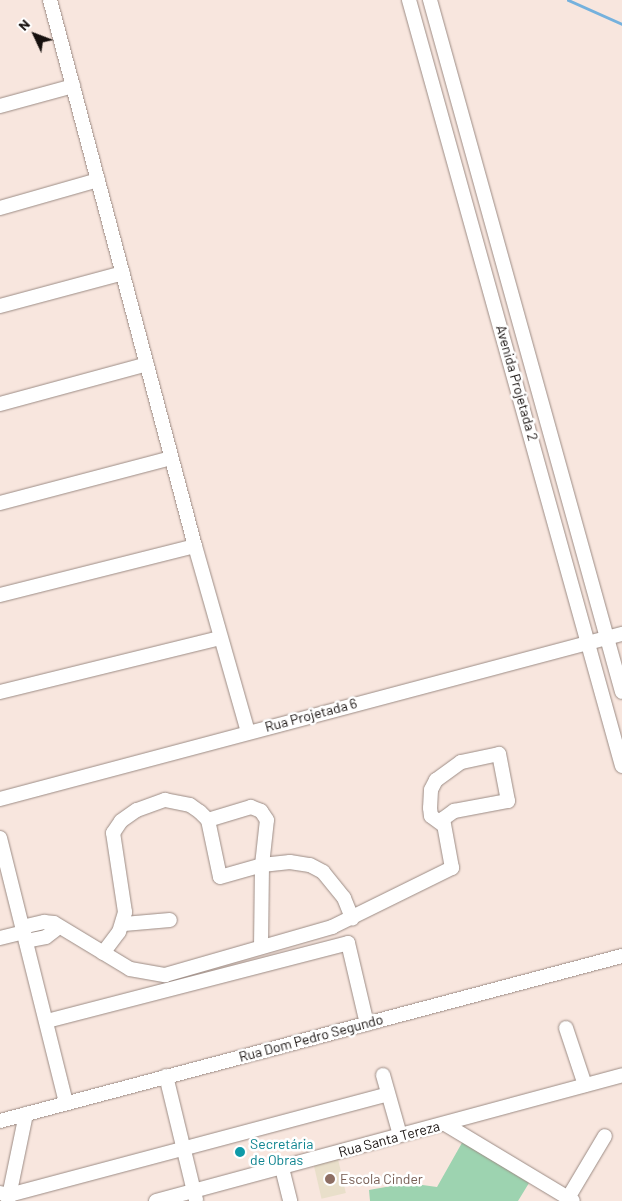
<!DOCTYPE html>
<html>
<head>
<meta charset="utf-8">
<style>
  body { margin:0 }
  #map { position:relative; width:622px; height:1201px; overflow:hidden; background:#f8e6de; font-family:Barlow,sans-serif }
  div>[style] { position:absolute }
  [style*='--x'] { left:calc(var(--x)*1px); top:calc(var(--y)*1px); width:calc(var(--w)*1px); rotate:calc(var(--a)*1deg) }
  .education>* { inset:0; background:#e9dfca; transform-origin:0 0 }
  .green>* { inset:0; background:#9dd3b0 }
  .stream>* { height:3px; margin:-1.5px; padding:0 1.5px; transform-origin:1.5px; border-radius:1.5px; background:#75b1dd }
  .roads { filter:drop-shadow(0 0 1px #9c8c85) drop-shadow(0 0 1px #9c8c85) }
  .minor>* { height:14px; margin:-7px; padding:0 7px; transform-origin:7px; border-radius:7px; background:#fff }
  .dots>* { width:14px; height:14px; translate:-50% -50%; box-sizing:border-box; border:2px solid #fff; border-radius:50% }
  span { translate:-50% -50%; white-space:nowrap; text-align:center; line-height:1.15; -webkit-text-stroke:5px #fff; paint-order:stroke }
  .street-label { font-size:14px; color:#16100e }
  .culture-label { font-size:14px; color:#0d838f }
  .left { translate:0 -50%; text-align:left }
  .education-label { font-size:14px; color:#785e54 }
  .north { position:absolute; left:10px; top:10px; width:50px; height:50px; -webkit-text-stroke:4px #fff; paint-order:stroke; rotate:313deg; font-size:14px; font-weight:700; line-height:20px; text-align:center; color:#16100e }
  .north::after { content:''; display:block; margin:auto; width:18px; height:22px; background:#16100e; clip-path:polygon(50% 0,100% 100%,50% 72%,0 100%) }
</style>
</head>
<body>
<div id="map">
  <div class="education">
    <i style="left:338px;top:1159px;width:35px;height:25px;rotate:77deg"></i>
  </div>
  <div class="green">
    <i style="clip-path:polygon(463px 1141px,529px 1183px,518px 1201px,370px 1201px,369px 1190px,408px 1183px,437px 1187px)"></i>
  </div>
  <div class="stream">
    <i style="--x:568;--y:0;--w:59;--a:24"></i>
  </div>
  <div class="roads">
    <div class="minor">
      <i style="--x:50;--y:0;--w:565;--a:75.13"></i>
      <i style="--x:195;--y:546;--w:193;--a:74.1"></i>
      <i style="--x:409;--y:0;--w:795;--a:74.46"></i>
      <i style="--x:430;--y:0;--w:718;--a:74.49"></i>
      <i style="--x:0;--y:106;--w:76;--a:-15.3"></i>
      <i style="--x:0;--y:208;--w:102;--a:-15.9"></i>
      <i style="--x:0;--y:306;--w:127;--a:-15"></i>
      <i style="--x:0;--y:404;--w:152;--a:-15.2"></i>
      <i style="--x:0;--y:503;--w:177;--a:-14.7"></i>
      <i style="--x:0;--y:595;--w:201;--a:-14.1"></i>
      <i style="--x:0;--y:692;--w:227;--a:-13.8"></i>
      <i style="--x:0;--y:799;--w:644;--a:-14.86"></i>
      <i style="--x:0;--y:838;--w:272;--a:76"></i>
      <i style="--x:124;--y:924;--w:46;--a:-5"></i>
      <i style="--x:22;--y:927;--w:23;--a:-13"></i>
      <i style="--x:44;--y:922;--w:10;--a:6"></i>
      <i style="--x:54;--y:923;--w:89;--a:31.2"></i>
      <i style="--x:130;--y:969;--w:36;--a:10"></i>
      <i style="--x:165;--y:975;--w:174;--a:-16"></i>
      <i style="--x:332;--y:927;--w:134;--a:-26.2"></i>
      <i style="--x:452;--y:868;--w:50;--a:-100.4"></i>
      <i style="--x:443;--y:819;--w:14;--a:-36"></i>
      <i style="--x:454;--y:811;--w:55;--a:-10.5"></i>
      <i style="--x:508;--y:801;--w:48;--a:-100.8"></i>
      <i style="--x:499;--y:754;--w:39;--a:168"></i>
      <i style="--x:461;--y:762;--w:31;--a:144"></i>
      <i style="--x:436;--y:780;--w:11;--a:117"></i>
      <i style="--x:431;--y:790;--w:18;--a:93"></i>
      <i style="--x:430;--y:808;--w:8;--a:83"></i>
      <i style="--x:431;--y:816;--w:14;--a:36"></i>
      <i style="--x:0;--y:938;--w:25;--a:-14"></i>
      <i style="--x:26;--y:941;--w:20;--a:-11"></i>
      <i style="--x:46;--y:937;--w:16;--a:-38"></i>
      <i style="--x:261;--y:947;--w:82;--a:-89.3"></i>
      <i style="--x:262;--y:865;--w:28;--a:-6"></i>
      <i style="--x:290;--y:862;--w:20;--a:9"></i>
      <i style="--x:310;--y:865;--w:15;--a:28"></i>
      <i style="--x:323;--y:872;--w:33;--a:51"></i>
      <i style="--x:344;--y:898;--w:22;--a:68"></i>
      <i style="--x:103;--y:953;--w:26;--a:-53"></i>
      <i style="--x:119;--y:932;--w:21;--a:-73"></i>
      <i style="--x:125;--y:912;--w:80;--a:-98.6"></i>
      <i style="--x:113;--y:833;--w:14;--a:-56"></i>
      <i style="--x:121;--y:821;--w:19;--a:-35"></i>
      <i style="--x:137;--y:810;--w:30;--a:-20"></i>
      <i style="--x:165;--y:800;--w:25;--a:11"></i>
      <i style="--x:190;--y:805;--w:12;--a:35"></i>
      <i style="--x:200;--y:812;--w:11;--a:45"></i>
      <i style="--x:208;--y:820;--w:58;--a:78.1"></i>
      <i style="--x:220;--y:877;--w:44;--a:-15.9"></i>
      <i style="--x:262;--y:865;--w:45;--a:-83.7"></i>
      <i style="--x:267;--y:820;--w:11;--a:-124"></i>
      <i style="--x:261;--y:811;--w:11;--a:-158"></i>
      <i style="--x:251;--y:807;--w:45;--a:163.2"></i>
      <i style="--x:47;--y:1021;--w:311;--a:-14.5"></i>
      <i style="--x:348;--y:943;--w:83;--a:76.8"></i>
      <i style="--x:566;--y:1028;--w:60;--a:71.6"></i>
      <i style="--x:383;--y:1075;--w:62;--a:74.2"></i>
      <i style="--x:166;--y:1076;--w:128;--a:76.4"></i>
      <i style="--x:0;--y:1121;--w:644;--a:-14.86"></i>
      <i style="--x:445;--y:1124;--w:149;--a:31"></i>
      <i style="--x:282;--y:1168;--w:34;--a:76"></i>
      <i style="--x:0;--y:1193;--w:9;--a:13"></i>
      <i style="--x:9;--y:1195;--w:392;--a:-14.9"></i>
      <i style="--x:568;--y:1198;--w:72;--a:-59.2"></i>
      <i style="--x:8;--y:1201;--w:89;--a:-78.3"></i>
      <i style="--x:156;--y:1201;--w:483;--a:-15.1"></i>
    </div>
  </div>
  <div class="dots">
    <i style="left:240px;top:1152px;background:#0f9aa8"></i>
    <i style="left:330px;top:1179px;background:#8d6e63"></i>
  </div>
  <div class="street-label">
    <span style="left:517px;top:383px;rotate:74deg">Avenida Projetada 2</span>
    <span style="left:311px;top:715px;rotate:-15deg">Rua Projetada 6</span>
    <span style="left:311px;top:1038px;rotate:-15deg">Rua Dom Pedro Segundo</span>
    <span style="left:389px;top:1139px;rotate:-15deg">Rua Santa Tereza</span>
  </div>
  <div class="culture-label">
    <span class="left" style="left:250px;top:1152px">Secretária<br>de Obras</span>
  </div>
  <div class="education-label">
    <span class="left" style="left:340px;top:1179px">Escola Cinder</span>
  </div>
  <div class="north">N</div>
</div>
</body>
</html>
